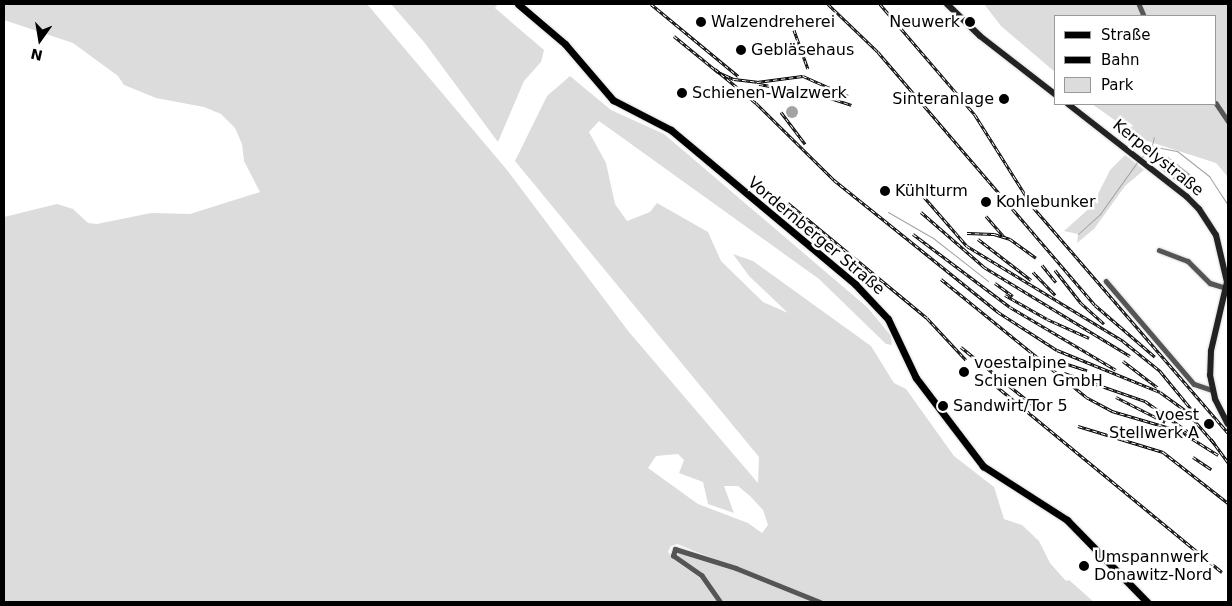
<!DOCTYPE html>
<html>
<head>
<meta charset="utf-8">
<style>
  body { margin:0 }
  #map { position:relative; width:1232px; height:606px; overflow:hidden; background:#fff; font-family:"DejaVu Sans",sans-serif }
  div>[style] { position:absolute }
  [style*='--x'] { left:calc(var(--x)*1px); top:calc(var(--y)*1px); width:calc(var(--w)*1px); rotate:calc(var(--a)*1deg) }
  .green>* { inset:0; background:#dcdcdc }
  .water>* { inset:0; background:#a3a3a3; transform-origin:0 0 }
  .round { border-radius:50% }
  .stream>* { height:1px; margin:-0.5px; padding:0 0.5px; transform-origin:0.5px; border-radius:0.5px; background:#a3a3a3 }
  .roads { filter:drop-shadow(0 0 1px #dbdbdb) drop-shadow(0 0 1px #dbdbdb) }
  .minor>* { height:4.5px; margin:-2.25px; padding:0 2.25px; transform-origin:2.25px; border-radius:2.25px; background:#555 }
  .secondary>* { height:6px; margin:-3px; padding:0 3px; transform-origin:3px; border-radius:3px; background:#222 }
  .primary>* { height:7px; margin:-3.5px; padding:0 3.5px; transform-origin:3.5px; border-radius:3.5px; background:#000 }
  .rail>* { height:3px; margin-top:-1.5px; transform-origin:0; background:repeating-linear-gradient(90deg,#fff 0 4px,#000 0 8px); box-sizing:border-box; border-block:1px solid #000 }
  .dots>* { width:14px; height:14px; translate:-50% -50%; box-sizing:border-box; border:2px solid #fff; border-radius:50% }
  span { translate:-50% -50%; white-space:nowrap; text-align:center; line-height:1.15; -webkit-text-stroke:5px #fff; paint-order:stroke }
  .poi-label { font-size:16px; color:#000 }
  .left { translate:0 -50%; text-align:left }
  .right { translate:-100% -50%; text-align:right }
  .street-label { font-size:16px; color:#000 }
  .frame { position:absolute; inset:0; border:5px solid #000; pointer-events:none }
  .legend { position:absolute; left:1054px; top:15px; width:162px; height:90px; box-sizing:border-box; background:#fff; border:1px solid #999; margin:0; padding:6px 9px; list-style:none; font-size:15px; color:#000 }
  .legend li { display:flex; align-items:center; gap:10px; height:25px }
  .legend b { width:25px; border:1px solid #999 }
  .north { position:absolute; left:15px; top:15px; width:50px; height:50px; -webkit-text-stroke:4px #fff; paint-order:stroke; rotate:193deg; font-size:14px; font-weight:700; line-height:20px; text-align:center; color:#000 }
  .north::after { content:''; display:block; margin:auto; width:18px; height:22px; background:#000; clip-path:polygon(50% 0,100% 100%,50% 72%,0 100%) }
</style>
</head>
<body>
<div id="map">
  <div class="green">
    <i style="clip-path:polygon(evenodd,4px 4px,367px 4px,507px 170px,629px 332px,758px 483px,759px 457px,515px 161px,547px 96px,570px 76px,611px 110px,664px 134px,868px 308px,891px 336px,892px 345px,886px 344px,819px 279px,599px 121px,589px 132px,606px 163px,615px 204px,627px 221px,650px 212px,657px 203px,708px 232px,721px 261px,763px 302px,788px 313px,749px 276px,733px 254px,753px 261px,871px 346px,894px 383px,906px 389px,954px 456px,994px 487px,1004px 519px,1022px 525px,1039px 541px,1050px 563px,1066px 581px,1069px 580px,1094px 602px,825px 602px,677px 544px,671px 546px,668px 552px,673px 559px,705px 582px,719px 602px,4px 602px,4px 217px,57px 204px,73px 209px,88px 223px,97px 224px,151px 213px,190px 214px,260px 192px,244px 161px,242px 144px,235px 128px,221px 114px,204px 107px,156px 98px,124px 85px,118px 76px,73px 43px,4px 20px,4px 4px,678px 454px,684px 460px,679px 473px,703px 482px,708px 504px,734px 513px,724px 486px,738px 486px,750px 496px,763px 510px,768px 525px,762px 533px,748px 523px,698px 504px,648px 468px,656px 456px,678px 454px)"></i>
    <i style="clip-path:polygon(391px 4px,498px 4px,495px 8px,544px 50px,541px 62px,524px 81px,498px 142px,424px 42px)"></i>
    <i style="clip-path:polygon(984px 4px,1228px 4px,1228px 177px,1216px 163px,1141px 139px,1092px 104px,1216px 104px,1216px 16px,1056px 16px,1056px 73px,1001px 26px)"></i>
    <i style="clip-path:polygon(1125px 155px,1144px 170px,1125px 186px,1094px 229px,1077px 243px,1078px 234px,1064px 231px,1092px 206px,1110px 170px)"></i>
    <i style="clip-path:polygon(680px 551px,738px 570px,812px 602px,722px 602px,710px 583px,678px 559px)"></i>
  </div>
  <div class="water">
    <i class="round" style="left:786px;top:106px;width:12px;height:12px"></i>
    <i style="left:1168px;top:157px;width:33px;height:14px;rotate:38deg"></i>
  </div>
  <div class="stream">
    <i style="--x:1152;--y:145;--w:8;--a:-76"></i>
    <i style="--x:1141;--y:158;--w:16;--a:-50"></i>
    <i style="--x:1151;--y:146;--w:26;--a:11"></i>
    <i style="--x:1177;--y:151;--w:41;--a:38"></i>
    <i style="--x:1209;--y:176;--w:35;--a:57"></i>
    <i style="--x:888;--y:212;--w:52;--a:30"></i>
    <i style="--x:933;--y:238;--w:70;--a:38"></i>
    <i style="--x:1078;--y:234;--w:30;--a:-42"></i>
    <i style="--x:1100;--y:214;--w:65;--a:-54.4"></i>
  </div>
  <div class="roads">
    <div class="minor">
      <i style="--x:1139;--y:4;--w:13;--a:67"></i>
      <i style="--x:1216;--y:103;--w:22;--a:56"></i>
      <i style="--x:1159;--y:250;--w:31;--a:21"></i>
      <i style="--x:1188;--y:261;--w:31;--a:45"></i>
      <i style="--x:1210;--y:283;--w:17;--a:17"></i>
      <i style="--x:1106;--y:281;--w:135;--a:49.5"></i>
      <i style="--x:1194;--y:384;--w:19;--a:18"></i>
      <i style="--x:720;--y:602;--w:32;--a:-125"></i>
      <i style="--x:702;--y:576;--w:35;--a:-145"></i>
      <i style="--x:673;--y:556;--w:7;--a:-74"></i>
      <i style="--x:675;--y:549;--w:64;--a:17.3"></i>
      <i style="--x:736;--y:568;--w:91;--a:22"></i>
    </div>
    <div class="secondary">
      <i style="--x:947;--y:4;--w:46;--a:44.1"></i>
      <i style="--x:980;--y:36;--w:96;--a:37.8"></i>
      <i style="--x:1068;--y:104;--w:151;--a:38"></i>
      <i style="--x:1187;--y:197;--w:17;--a:45"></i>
      <i style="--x:1199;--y:209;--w:31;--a:57"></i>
      <i style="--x:1216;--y:235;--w:48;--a:76.8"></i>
      <i style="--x:1227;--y:282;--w:71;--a:103.1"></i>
      <i style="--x:1211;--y:351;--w:24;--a:92"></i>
      <i style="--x:1210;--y:375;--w:25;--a:78"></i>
      <i style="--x:1215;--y:399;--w:28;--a:63"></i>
    </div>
    <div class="primary">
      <i style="--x:518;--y:4;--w:62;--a:40.4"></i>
      <i style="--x:565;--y:44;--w:74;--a:49.4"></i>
      <i style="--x:613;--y:100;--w:65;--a:27.3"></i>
      <i style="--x:671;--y:130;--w:240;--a:39.9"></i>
      <i style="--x:855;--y:284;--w:48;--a:46.7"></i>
      <i style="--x:888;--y:319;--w:65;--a:64.6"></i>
      <i style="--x:916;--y:378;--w:111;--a:52.7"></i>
      <i style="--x:983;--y:466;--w:100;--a:32.7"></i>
      <i style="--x:1067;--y:520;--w:115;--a:45.7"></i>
    </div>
  </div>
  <div class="rail">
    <i style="--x:651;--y:4;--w:113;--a:39.6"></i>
    <i style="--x:828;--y:4;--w:69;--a:43.8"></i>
    <i style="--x:878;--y:52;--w:333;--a:49.4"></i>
    <i style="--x:1095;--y:305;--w:79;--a:40.9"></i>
    <i style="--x:880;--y:4;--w:146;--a:49.4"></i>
    <i style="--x:975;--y:115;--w:109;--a:57.8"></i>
    <i style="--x:1033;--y:207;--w:298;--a:49.2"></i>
    <i style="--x:794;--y:30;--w:41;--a:70.3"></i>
    <i style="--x:674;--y:36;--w:57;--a:39.3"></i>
    <i style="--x:718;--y:72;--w:17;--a:24"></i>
    <i style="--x:734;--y:79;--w:23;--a:7"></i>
    <i style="--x:757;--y:82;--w:46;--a:-7.4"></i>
    <i style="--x:803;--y:76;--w:49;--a:24"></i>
    <i style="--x:715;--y:69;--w:53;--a:39.7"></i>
    <i style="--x:756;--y:103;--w:110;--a:44.6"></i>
    <i style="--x:834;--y:180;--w:211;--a:38.8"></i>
    <i style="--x:998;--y:312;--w:70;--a:32.8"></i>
    <i style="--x:1057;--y:350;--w:111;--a:22.2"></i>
    <i style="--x:1160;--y:392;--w:32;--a:36"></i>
    <i style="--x:1186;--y:411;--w:43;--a:48.8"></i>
    <i style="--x:759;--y:84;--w:63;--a:10.1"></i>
    <i style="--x:821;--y:95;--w:32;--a:18"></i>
    <i style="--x:781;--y:112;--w:40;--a:53"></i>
    <i style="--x:918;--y:190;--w:74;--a:48.8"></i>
    <i style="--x:967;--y:246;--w:183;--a:31.3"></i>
    <i style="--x:1123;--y:341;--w:48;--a:39"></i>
    <i style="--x:1160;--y:371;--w:50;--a:50.6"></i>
    <i style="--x:788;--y:203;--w:180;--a:39.6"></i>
    <i style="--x:927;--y:318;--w:57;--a:47.1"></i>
    <i style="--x:921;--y:212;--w:84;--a:41.1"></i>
    <i style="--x:984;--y:267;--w:171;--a:31.4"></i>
    <i style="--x:986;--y:216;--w:28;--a:49"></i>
    <i style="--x:967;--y:233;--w:27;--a:2"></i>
    <i style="--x:994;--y:234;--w:17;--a:17"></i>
    <i style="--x:1010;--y:239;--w:32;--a:36"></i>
    <i style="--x:913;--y:234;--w:121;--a:37"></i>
    <i style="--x:1010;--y:307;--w:123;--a:30.7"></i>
    <i style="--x:978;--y:239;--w:67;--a:37.7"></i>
    <i style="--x:1042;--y:265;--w:22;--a:51"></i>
    <i style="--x:1055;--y:270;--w:42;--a:51.8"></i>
    <i style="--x:1081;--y:303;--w:31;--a:42"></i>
    <i style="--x:1033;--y:272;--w:32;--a:46"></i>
    <i style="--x:941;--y:279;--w:187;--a:39.1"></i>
    <i style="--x:1086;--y:397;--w:30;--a:28"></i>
    <i style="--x:1112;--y:411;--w:71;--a:16.4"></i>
    <i style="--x:1180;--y:431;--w:45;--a:32.3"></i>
    <i style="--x:995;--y:283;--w:22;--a:36"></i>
    <i style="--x:1005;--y:295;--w:48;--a:29.7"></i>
    <i style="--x:1047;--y:319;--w:46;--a:24.3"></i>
    <i style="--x:961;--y:347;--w:97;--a:38.8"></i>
    <i style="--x:1049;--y:358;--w:40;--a:18"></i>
    <i style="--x:1123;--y:361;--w:43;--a:37.4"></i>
    <i style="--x:1064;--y:373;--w:86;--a:19.1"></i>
    <i style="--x:1145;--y:401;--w:52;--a:35.5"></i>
    <i style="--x:995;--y:385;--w:294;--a:39.5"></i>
    <i style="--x:1116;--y:397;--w:55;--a:27"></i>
    <i style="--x:1078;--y:426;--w:89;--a:17"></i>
    <i style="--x:1163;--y:452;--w:83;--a:38.1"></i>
    <i style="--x:1211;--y:439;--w:29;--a:54"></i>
    <i style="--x:1193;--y:457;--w:22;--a:34"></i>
  </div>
  <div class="dots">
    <i style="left:701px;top:22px;background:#000"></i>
    <i style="left:970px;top:22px;background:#000"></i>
    <i style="left:741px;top:50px;background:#000"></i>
    <i style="left:682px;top:93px;background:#000"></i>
    <i style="left:1004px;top:99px;background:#000"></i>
    <i style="left:885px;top:191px;background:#000"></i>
    <i style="left:986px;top:202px;background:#000"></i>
    <i style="left:964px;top:372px;background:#000"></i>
    <i style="left:943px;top:406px;background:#000"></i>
    <i style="left:1209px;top:424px;background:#000"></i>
    <i style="left:1084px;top:566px;background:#000"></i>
  </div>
  <div class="poi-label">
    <span class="left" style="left:711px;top:22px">Walzendreherei</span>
    <span class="right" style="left:960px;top:22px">Neuwerk</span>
    <span class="left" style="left:751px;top:50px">Gebläsehaus</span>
    <span class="left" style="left:692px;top:93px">Schienen-Walzwerk</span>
    <span class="right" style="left:994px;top:99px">Sinteranlage</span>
    <span class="left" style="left:895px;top:191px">Kühlturm</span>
    <span class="left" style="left:996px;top:202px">Kohlebunker</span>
    <span class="left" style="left:974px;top:372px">voestalpine<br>Schienen GmbH</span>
    <span class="left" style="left:953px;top:406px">Sandwirt/Tor 5</span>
    <span class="right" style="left:1199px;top:424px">voest<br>Stellwerk A</span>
    <span class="left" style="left:1094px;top:566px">Umspannwerk<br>Donawitz-Nord</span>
  </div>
  <div class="street-label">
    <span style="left:1158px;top:158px;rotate:39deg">Kerpelystraße</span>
    <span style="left:816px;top:236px;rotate:40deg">Vordernberger Straße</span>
  </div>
  <div class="frame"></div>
  <ul class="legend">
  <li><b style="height:6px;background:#000"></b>Straße</li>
  <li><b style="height:6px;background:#000"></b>Bahn</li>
  <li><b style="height:14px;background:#dcdcdc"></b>Park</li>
  </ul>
  <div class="north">N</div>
</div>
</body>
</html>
